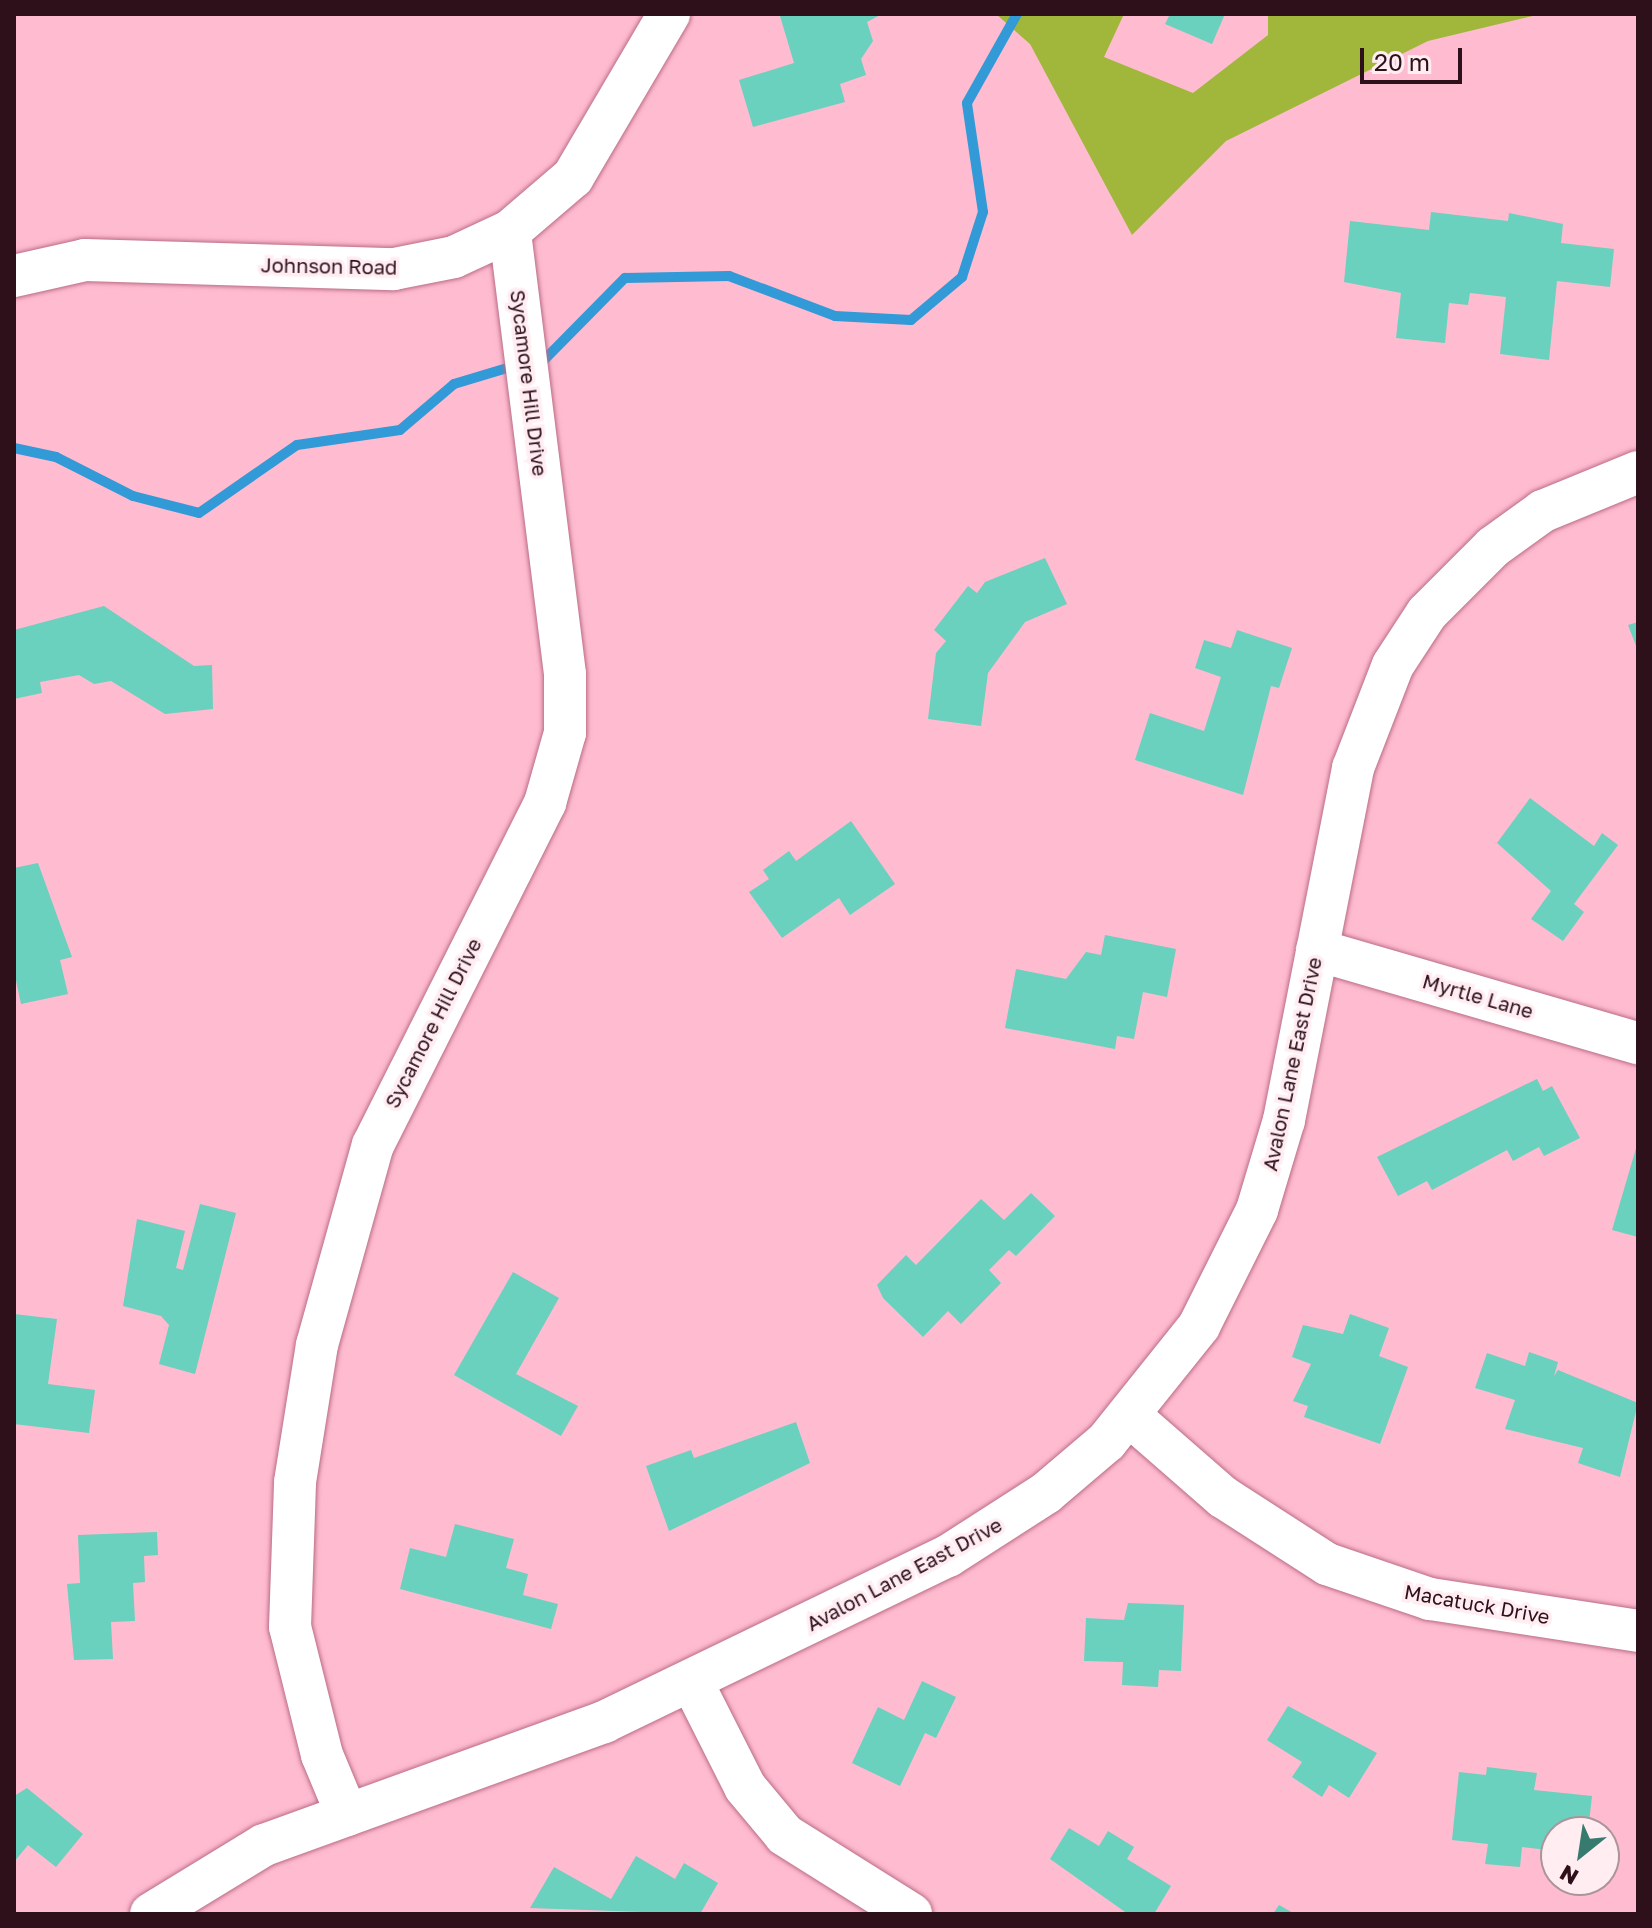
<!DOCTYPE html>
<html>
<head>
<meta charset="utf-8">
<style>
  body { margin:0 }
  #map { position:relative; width:1652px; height:1928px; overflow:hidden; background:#ffbbd0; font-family:"Golos Text",sans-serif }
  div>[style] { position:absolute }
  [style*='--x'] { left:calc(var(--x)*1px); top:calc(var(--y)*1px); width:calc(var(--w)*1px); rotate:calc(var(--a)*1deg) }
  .green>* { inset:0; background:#a0b73c }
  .stream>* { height:10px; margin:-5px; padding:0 5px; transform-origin:5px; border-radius:5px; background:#319ad7 }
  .building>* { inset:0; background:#69d1bd }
  .roads { filter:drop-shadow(0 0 2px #ba6d86) drop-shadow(0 0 2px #ba6d86) }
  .minor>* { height:42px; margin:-21px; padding:0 21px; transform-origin:21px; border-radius:21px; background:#fff }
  span { translate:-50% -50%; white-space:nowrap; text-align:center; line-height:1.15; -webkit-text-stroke:7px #ffedf1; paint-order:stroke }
  .street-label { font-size:20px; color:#2e101b }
  .frame { position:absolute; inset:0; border:16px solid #2e101b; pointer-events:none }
  .north { position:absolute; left:1540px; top:1816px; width:80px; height:80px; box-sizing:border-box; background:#ffedf1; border:2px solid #ab959b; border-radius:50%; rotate:210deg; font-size:22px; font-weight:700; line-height:32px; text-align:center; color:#2e101b }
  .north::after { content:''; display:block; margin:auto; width:28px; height:36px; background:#377b6e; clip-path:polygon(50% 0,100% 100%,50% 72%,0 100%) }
  .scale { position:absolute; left:1360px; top:48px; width:102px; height:36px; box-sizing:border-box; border:4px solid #2e101b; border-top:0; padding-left:10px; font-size:24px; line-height:28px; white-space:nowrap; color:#2e101b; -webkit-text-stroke:6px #ffedf1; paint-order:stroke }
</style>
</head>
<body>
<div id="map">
  <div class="green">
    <i style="clip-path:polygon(996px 14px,1124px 14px,1104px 57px,1193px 93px,1268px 35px,1268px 14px,1541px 14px,1428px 41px,1226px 141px,1132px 235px,1030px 44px)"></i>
  </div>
  <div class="stream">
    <i style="--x:545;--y:359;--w:114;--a:-45.4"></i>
    <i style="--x:625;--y:278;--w:104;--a:-1.1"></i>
    <i style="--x:729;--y:276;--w:113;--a:20.7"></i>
    <i style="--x:835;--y:316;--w:76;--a:3"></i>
    <i style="--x:911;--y:320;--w:67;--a:-40.1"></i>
    <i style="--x:962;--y:277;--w:68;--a:-72.1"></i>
    <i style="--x:983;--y:212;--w:110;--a:-98.4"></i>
    <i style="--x:967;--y:103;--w:102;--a:-60.7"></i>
    <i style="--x:14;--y:448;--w:43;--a:12.1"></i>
    <i style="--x:56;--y:457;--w:86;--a:26.9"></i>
    <i style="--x:133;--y:496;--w:68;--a:14.4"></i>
    <i style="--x:199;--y:513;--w:119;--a:-34.8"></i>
    <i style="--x:297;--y:445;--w:104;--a:-8.3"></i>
    <i style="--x:400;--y:430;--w:71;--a:-40.4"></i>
    <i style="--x:454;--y:384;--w:52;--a:-16.7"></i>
  </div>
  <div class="building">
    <i style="clip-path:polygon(882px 14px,867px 22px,873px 41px,861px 59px,866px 75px,840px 84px,845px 102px,753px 127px,739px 80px,794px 63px,780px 16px)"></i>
    <i style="clip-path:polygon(1170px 14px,1225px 14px,1212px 44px,1165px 24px)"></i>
    <i style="clip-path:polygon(1431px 212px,1508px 221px,1509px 213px,1563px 224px,1561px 243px,1614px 249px,1610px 287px,1557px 281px,1549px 360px,1500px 354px,1506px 297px,1470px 293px,1468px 305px,1449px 303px,1445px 343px,1396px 338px,1401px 293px,1344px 282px,1350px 221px,1429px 230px)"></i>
    <i style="clip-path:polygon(1045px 558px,1067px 604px,1025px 622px,988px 673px,981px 726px,928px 719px,936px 653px,946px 641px,934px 630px,968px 586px,977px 593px,985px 582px)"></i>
    <i style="clip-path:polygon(104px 606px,194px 666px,212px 665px,213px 709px,165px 714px,111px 681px,94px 684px,79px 675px,40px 682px,42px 693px,14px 699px,14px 630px)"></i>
    <i style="clip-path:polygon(1638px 622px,1638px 651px,1628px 625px)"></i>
    <i style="clip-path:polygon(1237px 630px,1292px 648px,1279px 688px,1271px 686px,1243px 795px,1135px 760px,1150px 713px,1204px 731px,1221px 677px,1195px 668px,1204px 640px,1231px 648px)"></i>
    <i style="clip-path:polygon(1530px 798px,1594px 846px,1602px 833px,1618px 845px,1574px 904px,1584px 912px,1563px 941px,1531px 919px,1551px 891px,1497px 843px)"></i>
    <i style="clip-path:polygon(851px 821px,895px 884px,850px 915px,839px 898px,782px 938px,749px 892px,769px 879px,763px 870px,789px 851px,796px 861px)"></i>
    <i style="clip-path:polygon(38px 863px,72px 957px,60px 960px,68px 994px,21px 1004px,14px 971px,14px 868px)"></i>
    <i style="clip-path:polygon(1105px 935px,1176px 949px,1167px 997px,1143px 992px,1134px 1039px,1117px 1036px,1115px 1049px,1005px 1028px,1016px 969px,1066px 979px,1086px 952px,1101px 955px)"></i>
    <i style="clip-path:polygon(1537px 1079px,1543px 1091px,1552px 1086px,1580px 1138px,1544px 1156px,1539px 1147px,1513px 1161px,1507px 1150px,1432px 1190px,1427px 1181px,1398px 1196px,1377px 1157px)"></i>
    <i style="clip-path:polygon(1637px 1145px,1638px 1145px,1638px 1237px,1612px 1230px)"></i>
    <i style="clip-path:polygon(1031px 1193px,1055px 1216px,1016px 1256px,1009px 1250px,989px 1270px,1001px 1283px,961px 1324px,948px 1311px,923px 1337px,883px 1298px,877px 1285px,906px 1255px,916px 1265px,981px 1199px,1004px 1220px)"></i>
    <i style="clip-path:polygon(200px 1204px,236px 1213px,195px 1374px,159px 1364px,169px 1325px,161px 1316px,123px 1306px,137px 1219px,185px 1231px,176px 1268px,183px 1270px)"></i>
    <i style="clip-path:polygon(513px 1272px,559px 1298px,516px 1374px,578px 1406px,561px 1436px,454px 1375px)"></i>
    <i style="clip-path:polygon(14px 1314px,57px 1319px,48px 1384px,95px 1390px,89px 1433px,14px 1424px)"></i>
    <i style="clip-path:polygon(1350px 1314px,1389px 1328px,1379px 1356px,1408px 1367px,1380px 1444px,1304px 1417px,1308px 1406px,1293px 1401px,1311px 1364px,1292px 1357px,1303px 1325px,1343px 1334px)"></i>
    <i style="clip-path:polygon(1529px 1352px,1558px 1362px,1554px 1376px,1558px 1370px,1638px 1403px,1620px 1477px,1578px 1463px,1583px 1448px,1505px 1429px,1515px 1400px,1475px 1388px,1487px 1353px,1525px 1366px)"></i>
    <i style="clip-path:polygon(796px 1422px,810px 1463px,669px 1531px,646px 1466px,691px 1450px,694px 1458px)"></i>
    <i style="clip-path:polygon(455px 1524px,514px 1539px,506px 1568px,528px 1574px,523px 1595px,558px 1604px,551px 1629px,400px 1589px,410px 1548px,446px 1557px)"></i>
    <i style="clip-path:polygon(157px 1532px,158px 1555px,144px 1556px,145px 1582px,133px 1583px,135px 1621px,111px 1622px,113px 1659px,74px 1660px,67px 1584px,80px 1583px,78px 1535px)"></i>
    <i style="clip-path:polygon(1128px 1603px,1184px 1605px,1181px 1671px,1159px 1670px,1158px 1687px,1122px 1685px,1123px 1662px,1084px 1661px,1086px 1618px,1124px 1620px)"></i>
    <i style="clip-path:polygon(922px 1681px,956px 1697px,936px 1738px,925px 1733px,900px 1786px,852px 1763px,878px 1707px,904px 1720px)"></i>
    <i style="clip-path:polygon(1288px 1706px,1377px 1753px,1349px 1798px,1329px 1785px,1322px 1797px,1292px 1777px,1302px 1762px,1267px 1740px)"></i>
    <i style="clip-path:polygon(1487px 1767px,1537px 1773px,1534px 1790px,1592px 1796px,1588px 1832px,1556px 1832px,1556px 1851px,1522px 1847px,1520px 1867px,1485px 1864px,1488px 1844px,1452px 1840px,1459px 1772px,1486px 1775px)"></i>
    <i style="clip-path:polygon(27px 1788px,83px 1834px,56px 1867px,28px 1845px,14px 1862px,14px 1796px)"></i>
    <i style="clip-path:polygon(1069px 1828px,1099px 1846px,1108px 1831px,1134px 1847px,1127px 1859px,1171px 1886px,1154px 1914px,1128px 1914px,1050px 1859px)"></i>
    <i style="clip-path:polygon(636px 1856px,675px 1879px,684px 1863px,718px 1883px,700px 1914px,530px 1908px,554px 1867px,611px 1899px)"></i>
    <i style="clip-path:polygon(1279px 1905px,1295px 1914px,1273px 1914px)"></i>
  </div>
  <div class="roads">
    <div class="minor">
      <i style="--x:14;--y:276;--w:73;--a:-12.7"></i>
      <i style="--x:85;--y:260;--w:309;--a:1.7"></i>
      <i style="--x:394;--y:269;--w:61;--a:-11.3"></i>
      <i style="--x:454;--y:257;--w:62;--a:-24.9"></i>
      <i style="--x:510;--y:231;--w:83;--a:-40.6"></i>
      <i style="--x:573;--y:177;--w:189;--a:-59.5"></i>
      <i style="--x:1317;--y:950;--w:334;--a:16.2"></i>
      <i style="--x:1130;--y:1416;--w:123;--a:41.1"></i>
      <i style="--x:1223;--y:1497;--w:124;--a:32.8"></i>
      <i style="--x:1327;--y:1564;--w:109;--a:18.8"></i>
      <i style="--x:1430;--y:1599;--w:210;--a:8.7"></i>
      <i style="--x:692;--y:1682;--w:118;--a:63.2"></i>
      <i style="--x:745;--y:1787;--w:62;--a:50.2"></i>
      <i style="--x:785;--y:1835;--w:149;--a:32.1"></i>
      <i style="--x:347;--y:1815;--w:65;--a:-112.6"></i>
      <i style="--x:322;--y:1755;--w:132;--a:-104"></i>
      <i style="--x:290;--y:1627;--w:145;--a:-88"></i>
      <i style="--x:295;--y:1482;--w:139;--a:-80.9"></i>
      <i style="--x:317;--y:1345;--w:208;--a:-74.4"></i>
      <i style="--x:373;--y:1145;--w:383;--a:-63.3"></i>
      <i style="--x:545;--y:803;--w:73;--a:-74.1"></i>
      <i style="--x:565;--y:733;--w:59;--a:-90"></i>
      <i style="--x:565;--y:674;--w:446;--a:-97.1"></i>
      <i style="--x:151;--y:1914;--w:132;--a:-31.4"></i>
      <i style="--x:264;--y:1845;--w:362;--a:-19.9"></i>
      <i style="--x:604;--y:1722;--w:382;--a:-25.8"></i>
      <i style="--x:948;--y:1556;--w:117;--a:-32.7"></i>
      <i style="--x:1046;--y:1493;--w:80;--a:-40.4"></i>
      <i style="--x:1107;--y:1441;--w:147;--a:-51.3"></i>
      <i style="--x:1199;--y:1326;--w:130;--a:-63.4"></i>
      <i style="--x:1257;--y:1210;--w:94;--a:-73.3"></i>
      <i style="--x:1284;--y:1120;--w:359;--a:-78.9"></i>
      <i style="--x:1353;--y:768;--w:110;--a:-68.8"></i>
      <i style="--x:1393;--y:665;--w:62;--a:-56.8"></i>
      <i style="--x:1427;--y:613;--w:93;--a:-45"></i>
      <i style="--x:1493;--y:547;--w:62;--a:-35.8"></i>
      <i style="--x:1543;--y:511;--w:103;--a:-22.3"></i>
    </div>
  </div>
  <div class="street-label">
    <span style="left:329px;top:266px;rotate:1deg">Johnson Road</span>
    <span style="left:529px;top:383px;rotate:83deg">Sycamore Hill Drive</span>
    <span style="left:1478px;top:996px;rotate:16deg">Myrtle Lane</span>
    <span style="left:433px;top:1023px;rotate:-63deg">Sycamore Hill Drive</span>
    <span style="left:1292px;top:1064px;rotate:-78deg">Avalon Lane East Drive</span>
    <span style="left:904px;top:1574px;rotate:-28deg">Avalon Lane East Drive</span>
    <span style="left:1477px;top:1604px;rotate:10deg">Macatuck Drive</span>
  </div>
  <div class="frame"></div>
  <div class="north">N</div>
  <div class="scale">20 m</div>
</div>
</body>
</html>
